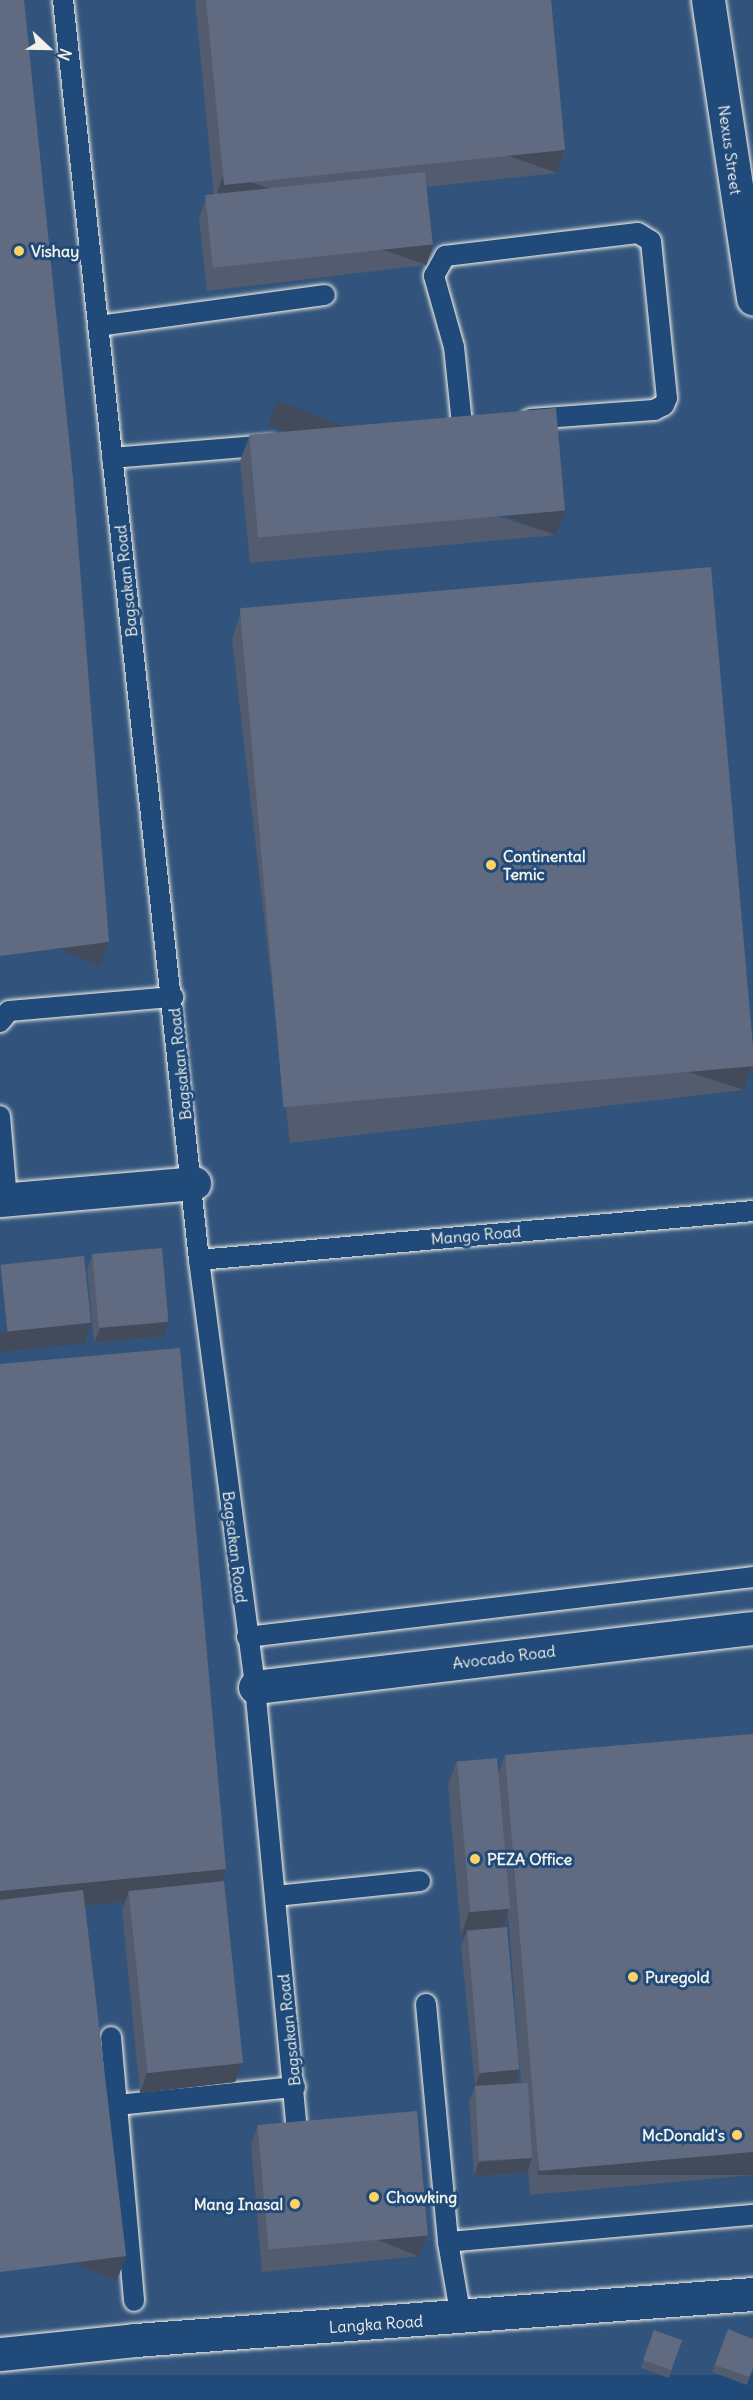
<!DOCTYPE html>
<html>
<head>
<meta charset="utf-8">
<style>
  body { margin:0 }
  #map { position:relative; width:753px; height:2400px; overflow:hidden; background:#1f4a7a; font-family:Delius,sans-serif }
  div>[style] { position:absolute }
  [style*='--x'] { left:calc(var(--x)*1px); top:calc(var(--y)*1px); width:calc(var(--w)*1px); rotate:calc(var(--a)*1deg) }
  .built>* { inset:0; background:#32547c; transform-origin:0 0 }
  .roads { filter:drop-shadow(0 0 2px #f4f1e8) drop-shadow(0 0 2px #f4f1e8) }
  .lane>* { height:20px; margin:-10px; padding:0 10px; transform-origin:10px; border-radius:10px; background:#1f4a7a }
  .street>* { height:33px; margin:-16.5px; padding:0 16.5px; transform-origin:16.5px; border-radius:16.5px; background:#1f4a7a }
  .secondary>* { height:33px; margin:-16.5px; padding:0 16.5px; transform-origin:16.5px; border-radius:16.5px; background:#1f4a7a }
  .wall>* { inset:0; background:#535b6e }
  .shaded-wall>* { inset:0; background:#434a5a; transform-origin:0 0 }
  .building>* { inset:0; background:#606a80; transform-origin:0 0 }
  .dots>* { width:16px; height:16px; translate:-50% -50%; box-sizing:border-box; border:3px solid #1f4a7a; border-radius:50% }
  span { translate:-50% -50%; white-space:nowrap; text-align:center; line-height:1.15; -webkit-text-stroke:6px #1f4a7a; paint-order:stroke }
  .street-label { font-size:16px; color:#f4f1e8 }
  .poi-label { font-size:16px; color:#f4f1e8; font-weight:700 }
  .left { translate:0 -50%; text-align:left }
  .right { translate:-100% -50%; text-align:right }
  .north { position:absolute; left:18px; top:18px; width:60px; height:60px; -webkit-text-stroke:4px #1f4a7a; paint-order:stroke; rotate:112deg; font-size:16px; font-weight:700; line-height:24px; text-align:center; color:#f4f1e8 }
  .north::after { content:''; display:block; margin:auto; width:21px; height:27px; background:#f4f1e8; clip-path:polygon(50% 0,100% 100%,50% 72%,0 100%) }
</style>
</head>
<body>
<div id="map">
  <div class="built">
    <i style="left:0;top:0;width:753px;height:2375px"></i>
  </div>
  <div class="roads">
    <div class="lane">
      <i style="--x:63;--y:0;--w:1267;--a:83.84"></i>
      <i style="--x:199;--y:1260;--w:431;--a:82.5"></i>
      <i style="--x:255;--y:1687;--w:443;--a:84.6"></i>
      <i style="--x:98;--y:326;--w:229;--a:-7.8"></i>
      <i style="--x:462;--y:424;--w:77;--a:-95.9"></i>
      <i style="--x:454;--y:347;--w:74;--a:-105.7"></i>
      <i style="--x:434;--y:276;--w:23;--a:-61"></i>
      <i style="--x:445;--y:256;--w:194;--a:-6.8"></i>
      <i style="--x:638;--y:233;--w:15;--a:32"></i>
      <i style="--x:651;--y:241;--w:158;--a:84.2"></i>
      <i style="--x:667;--y:398;--w:8;--a:113"></i>
      <i style="--x:664;--y:405;--w:11;--a:153"></i>
      <i style="--x:654;--y:410;--w:124;--a:175.8"></i>
      <i style="--x:112;--y:458;--w:160;--a:-4.7"></i>
      <i style="--x:0;--y:1022;--w:14;--a:-51"></i>
      <i style="--x:9;--y:1011;--w:165;--a:-4.9"></i>
      <i style="--x:0;--y:1116;--w:83;--a:85.2"></i>
      <i style="--x:199;--y:1260;--w:556;--a:-5.05"></i>
      <i style="--x:247;--y:1637;--w:510;--a:-6.76"></i>
      <i style="--x:276;--y:1896;--w:145;--a:-5.9"></i>
      <i style="--x:426;--y:2004;--w:239;--a:84.7"></i>
      <i style="--x:448;--y:2242;--w:77;--a:80.3"></i>
      <i style="--x:111;--y:2037;--w:265;--a:85"></i>
      <i style="--x:117;--y:2105;--w:179;--a:-5.8"></i>
      <i style="--x:448;--y:2242;--w:306;--a:-5.1"></i>
    </div>
    <div class="street">
      <i style="--x:708;--y:0;--w:302;--a:81.4"></i>
      <i style="--x:0;--y:1200;--w:195;--a:-5"></i>
      <i style="--x:255;--y:1687;--w:501;--a:-6.76"></i>
    </div>
    <div class="secondary">
      <i style="--x:0;--y:2354;--w:136;--a:-5.9"></i>
      <i style="--x:135;--y:2340;--w:620;--a:-4.26"></i>
    </div>
  </div>
  <div class="wall">
    <i style="clip-path:polygon(195px 0,553px 0,551px 0,565px 150px,557px 173px,426px 187px,433px 245px,426px 265px,207px 291px,199px 218px,206px 198px,214px 197px)"></i>
    <i style="clip-path:polygon(249px 437px,556px 535px,250px 563px,240px 461px)"></i>
    <i style="clip-path:polygon(240px 615px,751px 1066px,743px 1090px,290px 1143px,232px 639px)"></i>
    <i style="clip-path:polygon(92px 1255px,164px 1336px,94px 1343px,87px 1270px)"></i>
    <i style="clip-path:polygon(0 1364px,226px 1869px,221px 1881px,242px 2063px,235px 2082px,140px 2093px,122px 1911px,125px 1902px,85px 1906px,126px 2256px,117px 2280px)"></i>
    <i style="clip-path:polygon(evenodd,753px 1734px,753px 2175px,530px 2195px,528px 2169px,527px 2173px,474px 2176px,469px 2101px,475px 2086px,461px 1946px,465px 1936px,461px 1936px,448px 1785px,457px 1761px,498px 1774px,505px 1755px,753px 1734px,508px 1914px,521px 2083px,515px 2083px,502px 1928px,508px 1914px)"></i>
    <i style="clip-path:polygon(258px 2125px,427px 2236px,419px 2256px,262px 2272px,251px 2145px)"></i>
    <i style="clip-path:polygon(728px 2329px,753px 2368px,747px 2385px,712px 2372px)"></i>
    <i style="clip-path:polygon(654px 2330px,672px 2370px,669px 2378px,641px 2368px)"></i>
  </div>
  <div class="shaded-wall">
    <i style="left:565px;top:150px;width:24px;height:343px;rotate:109deg"></i>
    <i style="left:433px;top:245px;width:21px;height:221px;rotate:109deg"></i>
    <i style="left:565px;top:511px;width:26px;height:308px;rotate:111deg"></i>
    <i style="left:109px;top:942px;width:25px;height:110px;rotate:111deg"></i>
    <i style="left:751px;top:1066px;width:25px;height:455px;rotate:108deg"></i>
    <i style="clip-path:polygon(169px 1322px,164px 1336px,94px 1343px,100px 1328px)"></i>
    <i style="clip-path:polygon(91px 1323px,84px 1343px,0 1352px,0 1332px)"></i>
    <i style="clip-path:polygon(226px 1869px,217px 1892px,129px 1891px,125px 1902px,0 1914px,0 1891px)"></i>
    <i style="clip-path:polygon(509px 1909px,501px 1932px,467px 1931px,465px 1936px,461px 1936px,469px 1912px)"></i>
    <i style="clip-path:polygon(242px 2063px,235px 2082px,140px 2093px,147px 2073px)"></i>
    <i style="clip-path:polygon(520px 2069px,515px 2083px,475px 2087px,480px 2073px)"></i>
    <i style="left:753px;top:2152px;width:23px;height:215px;rotate:90deg"></i>
    <i style="clip-path:polygon(532px 2158px,527px 2173px,474px 2176px,479px 2162px)"></i>
    <i style="left:427px;top:2236px;width:22px;height:158px;rotate:112deg"></i>
    <i style="left:126px;top:2256px;width:26px;height:127px;rotate:111deg"></i>
  </div>
  <div class="building">
    <i style="clip-path:polygon(0 0,24px 0,73px 478px,109px 942px,0 956px)"></i>
    <i style="clip-path:polygon(206px 0,551px 0,565px 150px,224px 185px)"></i>
    <i style="left:425px;top:172px;width:73px;height:221px;rotate:84deg"></i>
    <i style="left:556px;top:408px;width:103px;height:308px;rotate:85deg"></i>
    <i style="left:711px;top:567px;width:501px;height:473px;rotate:85deg"></i>
    <i style="left:162px;top:1248px;width:74px;height:70px;rotate:85deg"></i>
    <i style="left:84px;top:1256px;width:67px;height:84px;rotate:84deg"></i>
    <i style="clip-path:polygon(180px 1348px,226px 1869px,0 1891px,0 1364px)"></i>
    <i style="clip-path:polygon(753px 1734px,753px 2152px,539px 2171px,505px 1755px)"></i>
    <i style="left:497px;top:1758px;width:151px;height:40px;rotate:85deg"></i>
    <i style="left:224px;top:1881px;width:183px;height:96px;rotate:84deg"></i>
    <i style="clip-path:polygon(83px 1890px,126px 2256px,0 2272px,0 1900px)"></i>
    <i style="left:507px;top:1927px;width:143px;height:40px;rotate:85deg"></i>
    <i style="left:528px;top:2083px;width:75px;height:53px;rotate:87deg"></i>
    <i style="left:417px;top:2111px;width:125px;height:160px;rotate:85deg"></i>
    <i style="clip-path:polygon(728px 2329px,753px 2339px,753px 2368px,749px 2377px,715px 2365px)"></i>
    <i style="left:654px;top:2330px;width:30px;height:32px;rotate:20deg"></i>
  </div>
  <div class="dots">
    <i style="left:19px;top:251px;background:#ffd166"></i>
    <i style="left:491px;top:865px;background:#ffd166"></i>
    <i style="left:475px;top:1859px;background:#ffd166"></i>
    <i style="left:633px;top:1977px;background:#ffd166"></i>
    <i style="left:737px;top:2135px;background:#ffd166"></i>
    <i style="left:374px;top:2197px;background:#ffd166"></i>
    <i style="left:295px;top:2204px;background:#ffd166"></i>
  </div>
  <div class="street-label">
    <span style="left:730px;top:150px;rotate:82deg">Nexus Street</span>
    <span style="left:126px;top:581px;rotate:-96deg">Bagsakan Road</span>
    <span style="left:180px;top:1064px;rotate:-96deg">Bagsakan Road</span>
    <span style="left:476px;top:1235px;rotate:-5deg">Mango Road</span>
    <span style="left:235px;top:1547px;rotate:83deg">Bagsakan Road</span>
    <span style="left:504px;top:1657px;rotate:-7deg">Avocado Road</span>
    <span style="left:289px;top:2030px;rotate:-96deg">Bagsakan Road</span>
    <span style="left:376px;top:2324px;rotate:-4deg">Langka Road</span>
  </div>
  <div class="poi-label">
    <span class="left" style="left:31px;top:251px">Vishay</span>
    <span class="left" style="left:503px;top:865px">Continental<br>Temic</span>
    <span class="left" style="left:487px;top:1859px">PEZA Office</span>
    <span class="left" style="left:645px;top:1977px">Puregold</span>
    <span class="right" style="left:725px;top:2135px">McDonald's</span>
    <span class="left" style="left:386px;top:2197px">Chowking</span>
    <span class="right" style="left:283px;top:2204px">Mang Inasal</span>
  </div>
  <div class="north">N</div>
</div>
</body>
</html>
